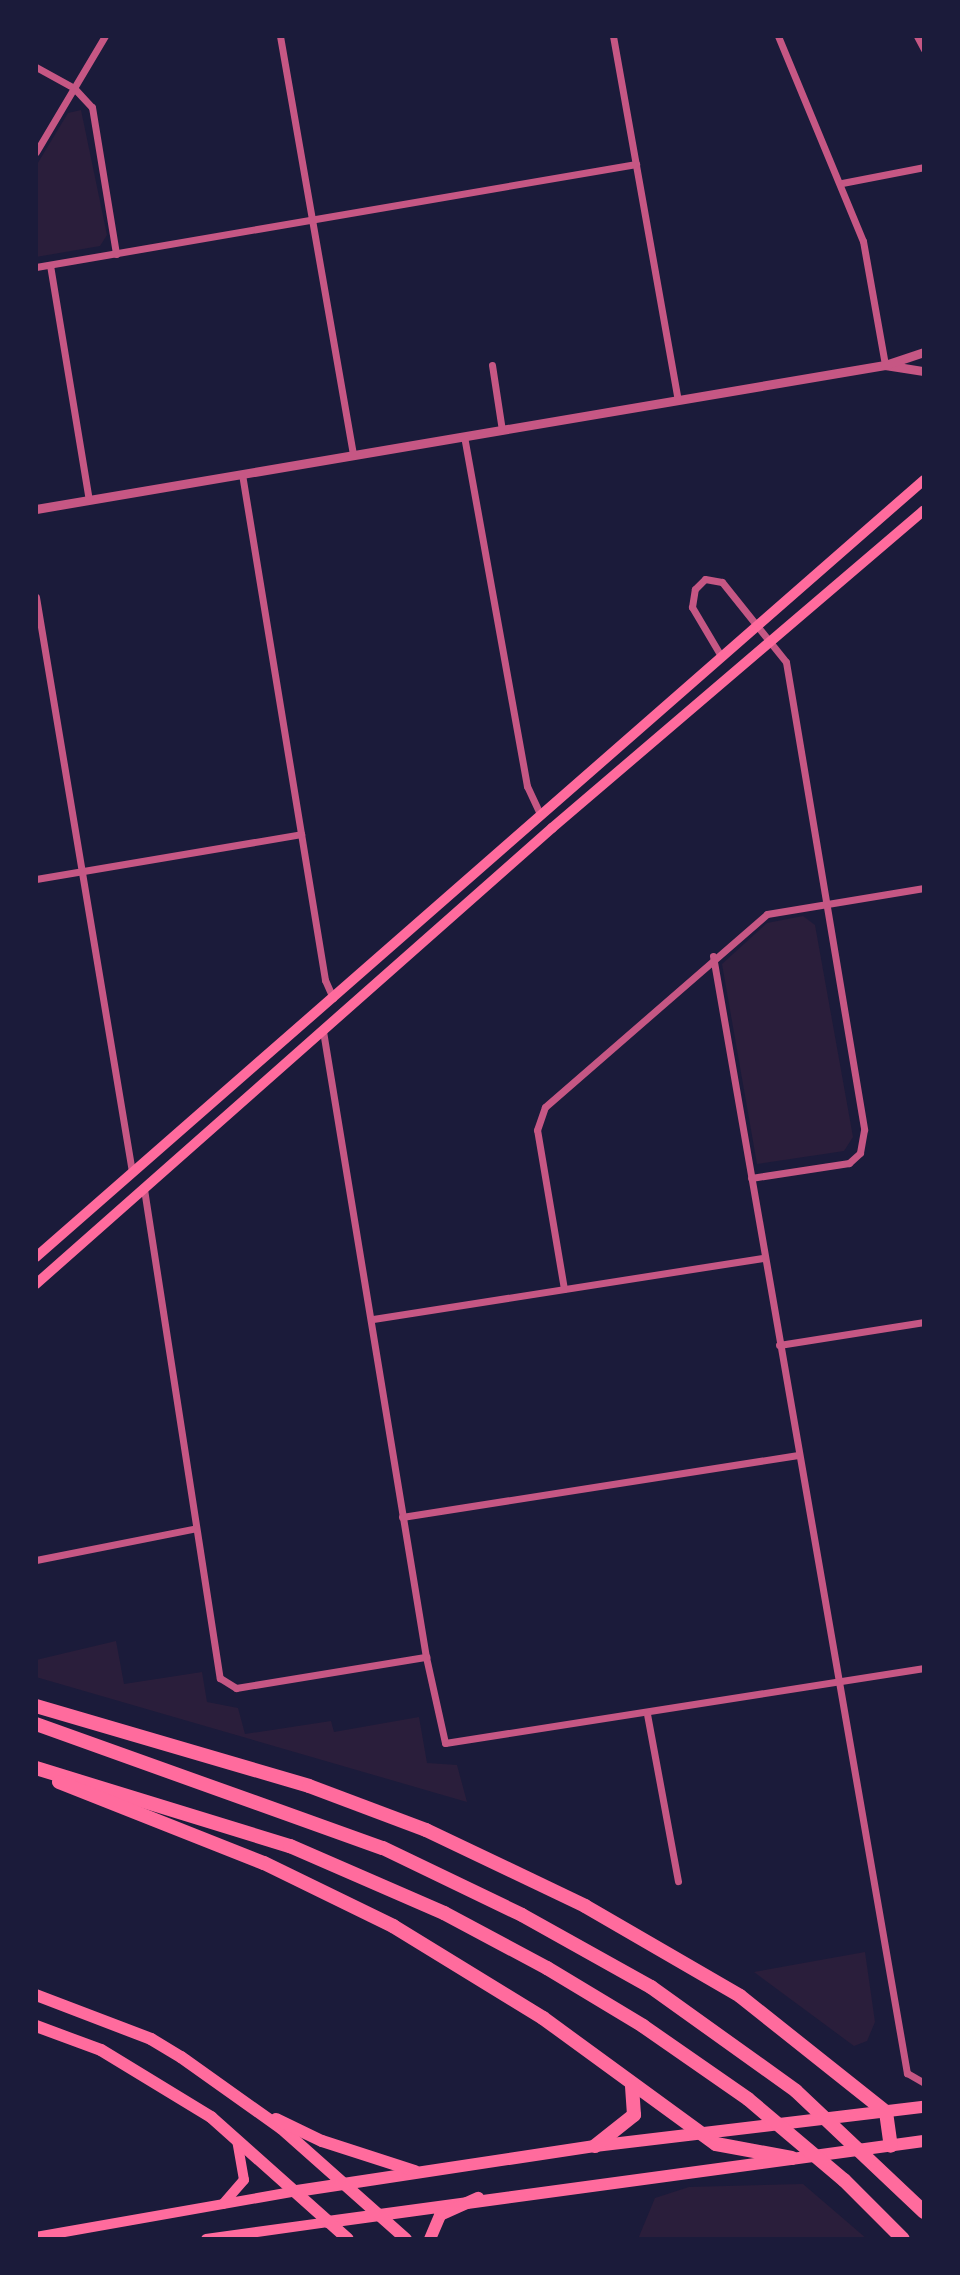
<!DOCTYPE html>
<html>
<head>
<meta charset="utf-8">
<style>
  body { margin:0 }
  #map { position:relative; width:960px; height:2275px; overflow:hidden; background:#1b1b3a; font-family:"Archivo Narrow",sans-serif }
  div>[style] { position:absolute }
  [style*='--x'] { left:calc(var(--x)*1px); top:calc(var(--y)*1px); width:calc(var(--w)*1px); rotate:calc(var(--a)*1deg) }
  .green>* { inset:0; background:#2a1e3b }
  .minor>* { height:7px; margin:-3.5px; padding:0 3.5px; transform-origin:3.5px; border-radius:3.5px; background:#c65784 }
  .tertiary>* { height:9px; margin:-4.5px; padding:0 4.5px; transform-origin:4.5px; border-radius:4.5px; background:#c65784 }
  .secondary>* { height:10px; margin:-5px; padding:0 5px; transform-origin:5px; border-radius:5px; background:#ff6b9d }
  .primary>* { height:12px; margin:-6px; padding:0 6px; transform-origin:6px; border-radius:6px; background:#ff6b9d }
  .trunk>* { height:12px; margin:-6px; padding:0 6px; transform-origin:6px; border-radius:6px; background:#ff6b9d }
  .motorway>* { height:14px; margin:-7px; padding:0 7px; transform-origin:7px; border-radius:7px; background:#ff6b9d }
  span { translate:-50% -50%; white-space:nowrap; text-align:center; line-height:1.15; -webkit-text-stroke:7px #1b1b3a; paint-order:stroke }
  .frame { position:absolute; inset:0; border:38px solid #1b1b3a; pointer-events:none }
</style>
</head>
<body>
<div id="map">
  <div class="green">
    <i style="clip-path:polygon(81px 110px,107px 235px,100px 246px,36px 257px,36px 166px,68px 113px)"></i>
    <i style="clip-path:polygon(803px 916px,815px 925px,853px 1137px,844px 1151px,757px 1164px,722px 964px,767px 923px)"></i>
    <i style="clip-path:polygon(116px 1641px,124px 1684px,202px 1672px,207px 1702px,238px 1708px,245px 1734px,331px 1721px,334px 1732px,419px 1717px,427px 1763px,457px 1765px,467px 1802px,36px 1677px,36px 1660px)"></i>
    <i style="clip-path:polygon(865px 1952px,875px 2022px,867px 2041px,854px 2046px,754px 1972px)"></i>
    <i style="clip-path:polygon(803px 2184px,867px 2239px,638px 2239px,655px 2198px,689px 2187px)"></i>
  </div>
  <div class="minor">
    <i style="--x:280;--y:36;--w:425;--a:80.1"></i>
    <i style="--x:613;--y:36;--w:370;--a:79.9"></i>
    <i style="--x:778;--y:36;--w:222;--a:67.5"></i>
    <i style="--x:863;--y:241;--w:126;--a:79.9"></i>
    <i style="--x:917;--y:36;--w:15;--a:62"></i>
    <i style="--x:36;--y:67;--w:43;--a:28.9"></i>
    <i style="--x:74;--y:88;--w:26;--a:47"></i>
    <i style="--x:92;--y:107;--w:149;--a:80.7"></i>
    <i style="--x:36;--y:152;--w:135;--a:-59.3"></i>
    <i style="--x:842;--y:183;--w:84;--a:-11"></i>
    <i style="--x:50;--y:265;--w:238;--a:80.6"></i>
    <i style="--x:36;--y:267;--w:609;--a:-9.74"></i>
    <i style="--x:492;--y:365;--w:66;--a:81.3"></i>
    <i style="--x:464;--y:436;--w:356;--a:79.8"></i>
    <i style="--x:527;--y:786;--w:29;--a:65"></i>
    <i style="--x:242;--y:474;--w:513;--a:80.68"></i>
    <i style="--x:325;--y:980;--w:20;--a:66"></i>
    <i style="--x:36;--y:597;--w:583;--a:80.52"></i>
    <i style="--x:721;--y:656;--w:57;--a:-120.6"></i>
    <i style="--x:692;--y:607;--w:18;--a:-81"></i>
    <i style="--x:695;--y:589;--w:14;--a:-45"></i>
    <i style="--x:705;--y:579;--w:17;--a:10"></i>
    <i style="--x:722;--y:582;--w:102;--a:51.3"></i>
    <i style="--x:786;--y:662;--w:474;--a:80.5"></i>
    <i style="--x:864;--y:1130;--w:23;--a:100"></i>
    <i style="--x:860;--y:1153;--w:15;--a:138"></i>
    <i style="--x:849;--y:1163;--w:99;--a:171.3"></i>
    <i style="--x:36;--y:879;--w:269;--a:-9.6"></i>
    <i style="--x:713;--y:956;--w:1134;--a:80.15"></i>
    <i style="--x:907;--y:2073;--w:20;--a:30"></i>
    <i style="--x:323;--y:1031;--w:634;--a:80.66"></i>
    <i style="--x:426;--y:1657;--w:88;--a:77.5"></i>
    <i style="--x:445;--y:1743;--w:485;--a:-8.9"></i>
    <i style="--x:144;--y:1189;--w:495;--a:81.2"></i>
    <i style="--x:220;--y:1678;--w:19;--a:32"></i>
    <i style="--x:236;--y:1688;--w:193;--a:-9.3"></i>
    <i style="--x:564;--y:1289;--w:161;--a:-99.6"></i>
    <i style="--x:537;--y:1130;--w:24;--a:-71"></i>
    <i style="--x:545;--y:1107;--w:294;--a:-41"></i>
    <i style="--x:767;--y:914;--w:159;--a:-9.4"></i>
    <i style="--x:373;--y:1319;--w:396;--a:-8.9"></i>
    <i style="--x:779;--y:1345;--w:147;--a:-9"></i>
    <i style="--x:402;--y:1517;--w:401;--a:-8.9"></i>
    <i style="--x:36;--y:1560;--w:160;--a:-11.2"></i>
    <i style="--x:647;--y:1714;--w:170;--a:79.5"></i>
  </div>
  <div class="tertiary">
    <i style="--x:885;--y:365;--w:39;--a:9"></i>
    <i style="--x:36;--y:509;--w:861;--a:-9.63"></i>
    <i style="--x:885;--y:365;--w:41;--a:-18.4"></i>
  </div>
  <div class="secondary">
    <i style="--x:36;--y:1257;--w:1180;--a:-41.19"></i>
    <i style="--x:36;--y:1284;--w:689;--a:-41.47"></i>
    <i style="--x:552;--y:828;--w:489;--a:-40.5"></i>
    <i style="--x:223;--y:2204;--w:32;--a:-49"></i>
    <i style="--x:244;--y:2180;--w:41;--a:-99.9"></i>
    <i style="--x:36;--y:2237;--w:265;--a:-10"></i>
    <i style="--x:206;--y:2239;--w:123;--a:-7.9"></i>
  </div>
  <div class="primary">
    <i style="--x:297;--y:2191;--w:301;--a:-8.6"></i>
    <i style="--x:595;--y:2146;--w:331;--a:-6.8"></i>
    <i style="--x:328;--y:2222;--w:601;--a:-7.74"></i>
  </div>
  <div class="trunk">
    <i style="--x:36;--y:1995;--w:123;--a:20.9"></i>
    <i style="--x:151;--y:2039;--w:35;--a:31"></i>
    <i style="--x:181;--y:2057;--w:123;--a:35.4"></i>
    <i style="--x:281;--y:2128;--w:167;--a:41.6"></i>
    <i style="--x:36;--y:2026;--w:69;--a:20.3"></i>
    <i style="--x:101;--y:2050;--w:129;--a:31.3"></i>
    <i style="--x:211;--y:2117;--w:183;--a:41.7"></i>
    <i style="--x:276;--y:2119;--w:51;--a:25.6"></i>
    <i style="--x:322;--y:2141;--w:98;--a:17.9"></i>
    <i style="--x:430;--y:2239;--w:26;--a:-67"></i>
    <i style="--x:440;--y:2215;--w:42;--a:-24.1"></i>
  </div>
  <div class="motorway">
    <i style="--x:36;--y:1706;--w:284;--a:16.3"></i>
    <i style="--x:309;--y:1786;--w:125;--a:20.6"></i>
    <i style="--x:426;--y:1830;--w:176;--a:25.5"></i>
    <i style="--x:585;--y:1906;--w:179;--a:30.1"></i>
    <i style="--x:740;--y:1996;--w:186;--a:38.5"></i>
    <i style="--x:886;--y:2112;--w:34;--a:82"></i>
    <i style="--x:36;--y:1724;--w:368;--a:19.7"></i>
    <i style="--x:383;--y:1848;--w:154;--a:25.7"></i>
    <i style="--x:522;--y:1915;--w:148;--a:29.2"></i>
    <i style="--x:651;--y:1987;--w:178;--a:35.6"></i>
    <i style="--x:796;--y:2091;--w:176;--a:43.4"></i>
    <i style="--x:36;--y:1768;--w:266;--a:17.1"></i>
    <i style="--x:290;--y:1846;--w:168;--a:23.5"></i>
    <i style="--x:444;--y:1913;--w:117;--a:28.1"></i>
    <i style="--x:547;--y:1968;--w:112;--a:31.1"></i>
    <i style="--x:643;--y:2026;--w:128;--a:34.8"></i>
    <i style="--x:748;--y:2099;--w:126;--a:40.2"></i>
    <i style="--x:844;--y:2180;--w:83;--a:45"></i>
    <i style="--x:59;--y:1782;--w:220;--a:21.6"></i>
    <i style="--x:264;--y:1863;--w:144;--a:26"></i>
    <i style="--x:393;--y:1926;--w:176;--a:31.5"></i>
    <i style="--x:543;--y:2018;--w:214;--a:36.1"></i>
    <i style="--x:716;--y:2144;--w:77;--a:10.4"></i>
    <i style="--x:595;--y:2146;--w:50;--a:-38.5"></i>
    <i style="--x:634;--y:2115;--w:30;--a:-94"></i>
  </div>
  <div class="frame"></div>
</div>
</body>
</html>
